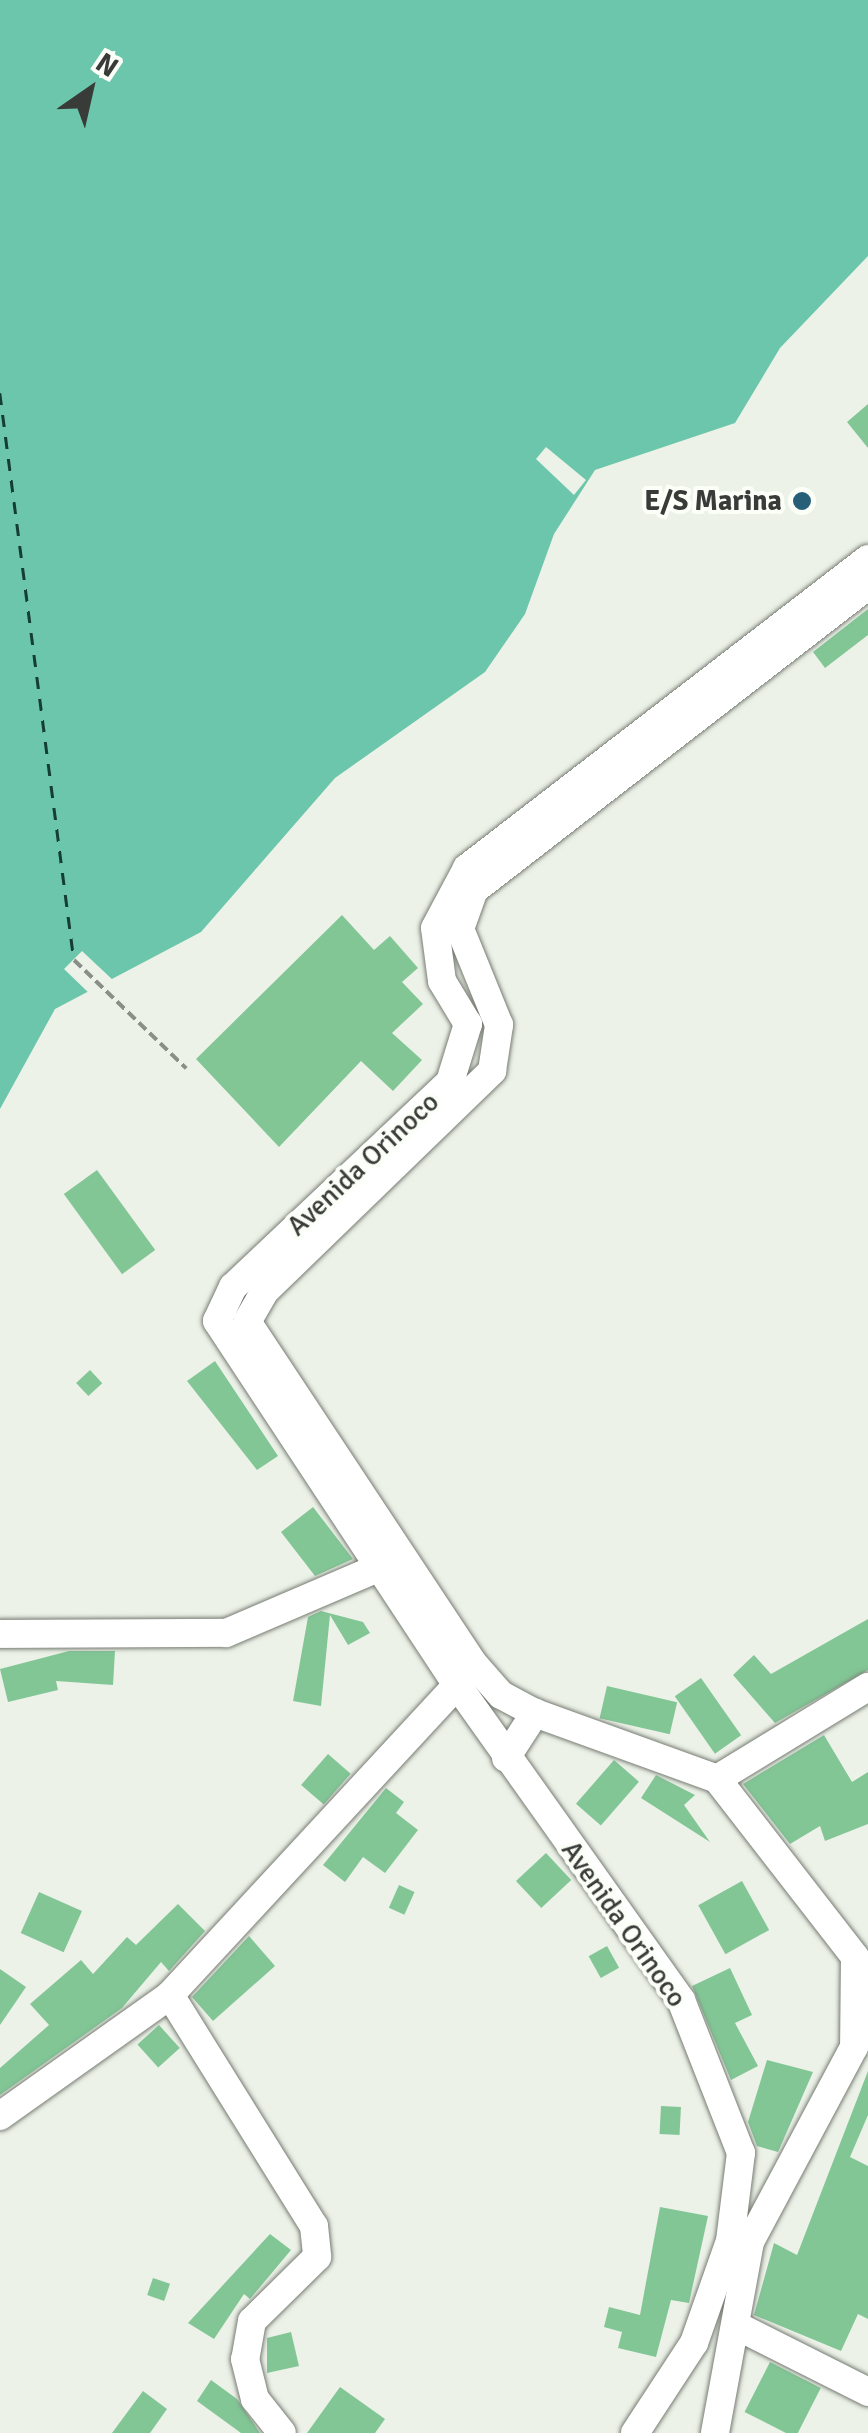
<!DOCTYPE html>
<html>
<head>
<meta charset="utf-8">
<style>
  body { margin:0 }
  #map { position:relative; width:868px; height:2433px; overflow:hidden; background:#ecf2e8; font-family:Signika,sans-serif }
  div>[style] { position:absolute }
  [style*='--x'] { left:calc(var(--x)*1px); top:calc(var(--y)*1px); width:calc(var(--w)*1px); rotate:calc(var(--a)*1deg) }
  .water>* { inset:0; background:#6bc6ab }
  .pier>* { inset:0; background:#ecf2e8 }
  .ferry>* { height:2.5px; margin-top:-1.25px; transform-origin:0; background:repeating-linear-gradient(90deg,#153e33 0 12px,transparent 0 22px) }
  .building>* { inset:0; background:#83c696; transform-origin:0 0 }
  .path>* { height:4px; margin-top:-2px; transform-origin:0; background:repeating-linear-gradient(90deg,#898e87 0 10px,transparent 0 15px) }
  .roads { filter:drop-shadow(0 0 2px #777c73) drop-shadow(0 0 2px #777c73) }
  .minor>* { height:28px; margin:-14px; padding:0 14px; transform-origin:14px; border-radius:14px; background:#fff }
  .dots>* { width:28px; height:28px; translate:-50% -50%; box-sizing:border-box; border:5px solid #fbfff8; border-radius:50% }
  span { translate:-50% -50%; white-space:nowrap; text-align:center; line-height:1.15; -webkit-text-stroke:8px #fbfff8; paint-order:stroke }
  .poi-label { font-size:28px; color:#383b37; font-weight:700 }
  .right { translate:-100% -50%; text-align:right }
  .street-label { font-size:28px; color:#383b37 }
  .north { position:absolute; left:40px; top:40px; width:100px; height:100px; -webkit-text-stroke:8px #fbfff8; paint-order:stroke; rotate:34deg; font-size:28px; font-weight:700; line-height:40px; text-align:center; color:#383b37 }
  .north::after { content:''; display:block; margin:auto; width:35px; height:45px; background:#383b37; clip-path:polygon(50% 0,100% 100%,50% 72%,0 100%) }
</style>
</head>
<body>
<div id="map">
  <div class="water">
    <i style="clip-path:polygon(0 0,868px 0,868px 256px,780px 348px,735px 423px,595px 470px,554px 534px,525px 614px,485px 672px,335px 778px,201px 932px,55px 1009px,0 1109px)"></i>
  </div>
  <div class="pier">
    <i style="clip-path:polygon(546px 447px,586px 480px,574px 495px,536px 459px)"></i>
    <i style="clip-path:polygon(82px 951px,115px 982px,91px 995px,64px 969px)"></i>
  </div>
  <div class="ferry">
    <i style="--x:0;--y:393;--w:572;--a:82.56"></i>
  </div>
  <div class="building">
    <i style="clip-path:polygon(868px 404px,868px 448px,847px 422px)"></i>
    <i style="clip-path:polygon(868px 609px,868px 635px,825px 668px,813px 652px)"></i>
    <i style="clip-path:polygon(342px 915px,374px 950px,390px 936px,418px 968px,402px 982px,423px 1004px,392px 1033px,422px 1060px,393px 1091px,361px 1061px,279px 1147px,196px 1059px)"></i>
    <i style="left:97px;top:1170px;width:99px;height:41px;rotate:54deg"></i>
    <i style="clip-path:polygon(215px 1361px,278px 1456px,257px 1470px,187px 1381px)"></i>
    <i style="left:90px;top:1370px;width:18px;height:19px;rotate:47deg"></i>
    <i style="clip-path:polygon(313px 1507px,353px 1559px,315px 1576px,281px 1532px)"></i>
    <i style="clip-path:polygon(321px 1611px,363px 1622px,370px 1633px,348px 1645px,330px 1615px,321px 1706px,293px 1701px,308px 1617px)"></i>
    <i style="clip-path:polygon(868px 1619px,868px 1670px,775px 1723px,733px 1675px,754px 1655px,771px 1674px)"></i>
    <i style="clip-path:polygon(115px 1651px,113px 1685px,56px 1681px,58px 1690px,8px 1702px,0 1669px,69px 1651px)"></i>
    <i style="left:701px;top:1678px;width:70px;height:32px;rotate:55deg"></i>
    <i style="left:607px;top:1686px;width:72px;height:33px;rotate:13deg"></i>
    <i style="clip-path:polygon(824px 1735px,852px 1782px,868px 1772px,868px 1824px,825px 1841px,820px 1826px,790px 1844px,743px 1784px)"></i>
    <i style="left:328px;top:1754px;width:30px;height:41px;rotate:41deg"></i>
    <i style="left:614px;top:1760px;width:33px;height:58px;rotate:41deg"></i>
    <i style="clip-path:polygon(656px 1775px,695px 1795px,684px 1805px,710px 1842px,641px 1798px)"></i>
    <i style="clip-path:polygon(386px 1788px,404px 1802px,396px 1813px,418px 1830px,385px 1873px,363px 1857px,345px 1882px,323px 1865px)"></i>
    <i style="left:546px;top:1853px;width:37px;height:41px;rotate:47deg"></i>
    <i style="left:742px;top:1881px;width:56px;height:50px;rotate:61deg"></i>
    <i style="left:399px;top:1885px;width:17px;height:25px;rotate:24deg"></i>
    <i style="left:39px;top:1892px;width:47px;height:45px;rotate:24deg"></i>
    <i style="clip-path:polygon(178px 1904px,205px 1931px,169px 1971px,161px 1962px,122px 2008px,0 2095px,0 2068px,49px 2025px,30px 2004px,81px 1960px,93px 1974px,127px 1937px,136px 1945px)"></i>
    <i style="clip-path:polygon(249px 1936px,275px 1966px,213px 2021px,192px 1997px)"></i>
    <i style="left:607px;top:1946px;width:25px;height:21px;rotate:61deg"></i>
    <i style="clip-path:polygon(730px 1968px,752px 2015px,735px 2023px,758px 2066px,731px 2080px,692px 1986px)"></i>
    <i style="clip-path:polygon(0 1969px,26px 1987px,0 2025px)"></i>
    <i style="left:159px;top:2025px;width:31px;height:29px;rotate:48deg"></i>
    <i style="clip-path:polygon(767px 2060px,813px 2072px,778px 2152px,757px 2146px,748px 2122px)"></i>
    <i style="clip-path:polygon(868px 2071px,868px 2115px,850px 2157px,868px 2166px,868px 2319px,858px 2314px,841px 2351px,754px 2315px,774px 2243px,797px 2255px)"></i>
    <i style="left:661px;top:2106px;width:20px;height:28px;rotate:3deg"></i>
    <i style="clip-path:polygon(660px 2207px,708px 2216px,689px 2303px,671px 2300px,656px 2357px,618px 2348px,622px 2332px,604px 2327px,609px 2307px,640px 2315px)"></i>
    <i style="clip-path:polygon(270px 2234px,291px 2250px,250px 2299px,244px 2294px,214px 2339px,188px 2323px)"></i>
    <i style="left:153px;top:2278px;width:18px;height:18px;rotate:19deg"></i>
    <i style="clip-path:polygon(291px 2332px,299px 2366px,267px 2373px,267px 2338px)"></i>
    <i style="left:770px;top:2362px;width:57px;height:56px;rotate:27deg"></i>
    <i style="clip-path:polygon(211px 2380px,237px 2399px,260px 2433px,241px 2433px,197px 2401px)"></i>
    <i style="clip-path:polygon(340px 2387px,385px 2419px,375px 2433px,307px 2433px)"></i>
    <i style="clip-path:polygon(143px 2391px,167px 2409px,150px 2433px,112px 2433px)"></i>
  </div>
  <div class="path">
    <i style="--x:74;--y:960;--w:156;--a:44"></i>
  </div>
  <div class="roads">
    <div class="minor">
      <i style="--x:0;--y:1634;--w:226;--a:-0.3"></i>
      <i style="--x:226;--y:1633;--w:168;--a:-23.2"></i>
      <i style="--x:535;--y:1713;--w:38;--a:-152"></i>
      <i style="--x:501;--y:1695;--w:43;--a:-131.2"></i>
      <i style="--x:473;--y:1663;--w:409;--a:-123.5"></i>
      <i style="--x:247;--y:1322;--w:34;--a:-60"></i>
      <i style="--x:264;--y:1292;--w:318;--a:-44.1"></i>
      <i style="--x:492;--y:1071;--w:47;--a:-81.3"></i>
      <i style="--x:499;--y:1025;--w:104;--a:-112.1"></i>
      <i style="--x:460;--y:929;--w:41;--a:-70.3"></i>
      <i style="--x:474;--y:890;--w:498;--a:-37.7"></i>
      <i style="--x:506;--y:1758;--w:54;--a:-57.2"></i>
      <i style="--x:535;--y:1713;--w:194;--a:19.9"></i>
      <i style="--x:717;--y:1779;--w:225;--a:52.2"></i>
      <i style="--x:855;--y:1957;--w:90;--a:90.6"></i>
      <i style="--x:854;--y:2047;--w:221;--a:118.1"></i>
      <i style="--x:750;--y:2242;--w:194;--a:100.4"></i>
      <i style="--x:717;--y:1779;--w:177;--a:-31.4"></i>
      <i style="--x:170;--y:1995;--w:272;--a:58.1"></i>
      <i style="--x:314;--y:2226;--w:31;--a:84"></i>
      <i style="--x:317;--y:2257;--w:91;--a:135.4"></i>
      <i style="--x:252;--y:2321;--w:39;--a:100"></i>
      <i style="--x:245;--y:2359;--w:41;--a:76"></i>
      <i style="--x:255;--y:2399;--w:43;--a:51.5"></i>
      <i style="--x:0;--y:2116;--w:209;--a:-35.4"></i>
      <i style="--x:170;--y:1995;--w:422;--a:-47.2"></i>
      <i style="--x:737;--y:2326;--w:147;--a:26.7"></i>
      <i style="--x:635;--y:2433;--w:108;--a:-56.8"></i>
      <i style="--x:694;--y:2343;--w:108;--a:-70.6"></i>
      <i style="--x:730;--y:2241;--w:89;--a:-82.9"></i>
      <i style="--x:741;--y:2153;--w:164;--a:-111.4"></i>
      <i style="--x:681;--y:2000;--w:387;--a:-125.4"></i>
      <i style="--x:457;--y:1685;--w:436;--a:-123.4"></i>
      <i style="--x:217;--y:1321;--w:38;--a:-65"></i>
      <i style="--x:233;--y:1287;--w:299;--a:-43.4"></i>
      <i style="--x:450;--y:1082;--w:61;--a:-72.8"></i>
      <i style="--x:468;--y:1024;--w:50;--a:-121.2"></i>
      <i style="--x:442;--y:981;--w:53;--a:-97.5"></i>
      <i style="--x:435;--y:928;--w:68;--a:-61.9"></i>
      <i style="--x:467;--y:868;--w:506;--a:-37.62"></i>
    </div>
  </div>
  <div class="dots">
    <i style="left:802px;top:501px;background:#275f79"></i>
  </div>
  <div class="poi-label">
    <span class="right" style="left:782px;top:501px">E/S Marina</span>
  </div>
  <div class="street-label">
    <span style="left:363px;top:1164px;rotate:-43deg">Avenida Orinoco</span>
    <span style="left:624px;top:1924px;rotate:55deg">Avenida Orinoco</span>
  </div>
  <div class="north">N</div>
</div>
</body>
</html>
